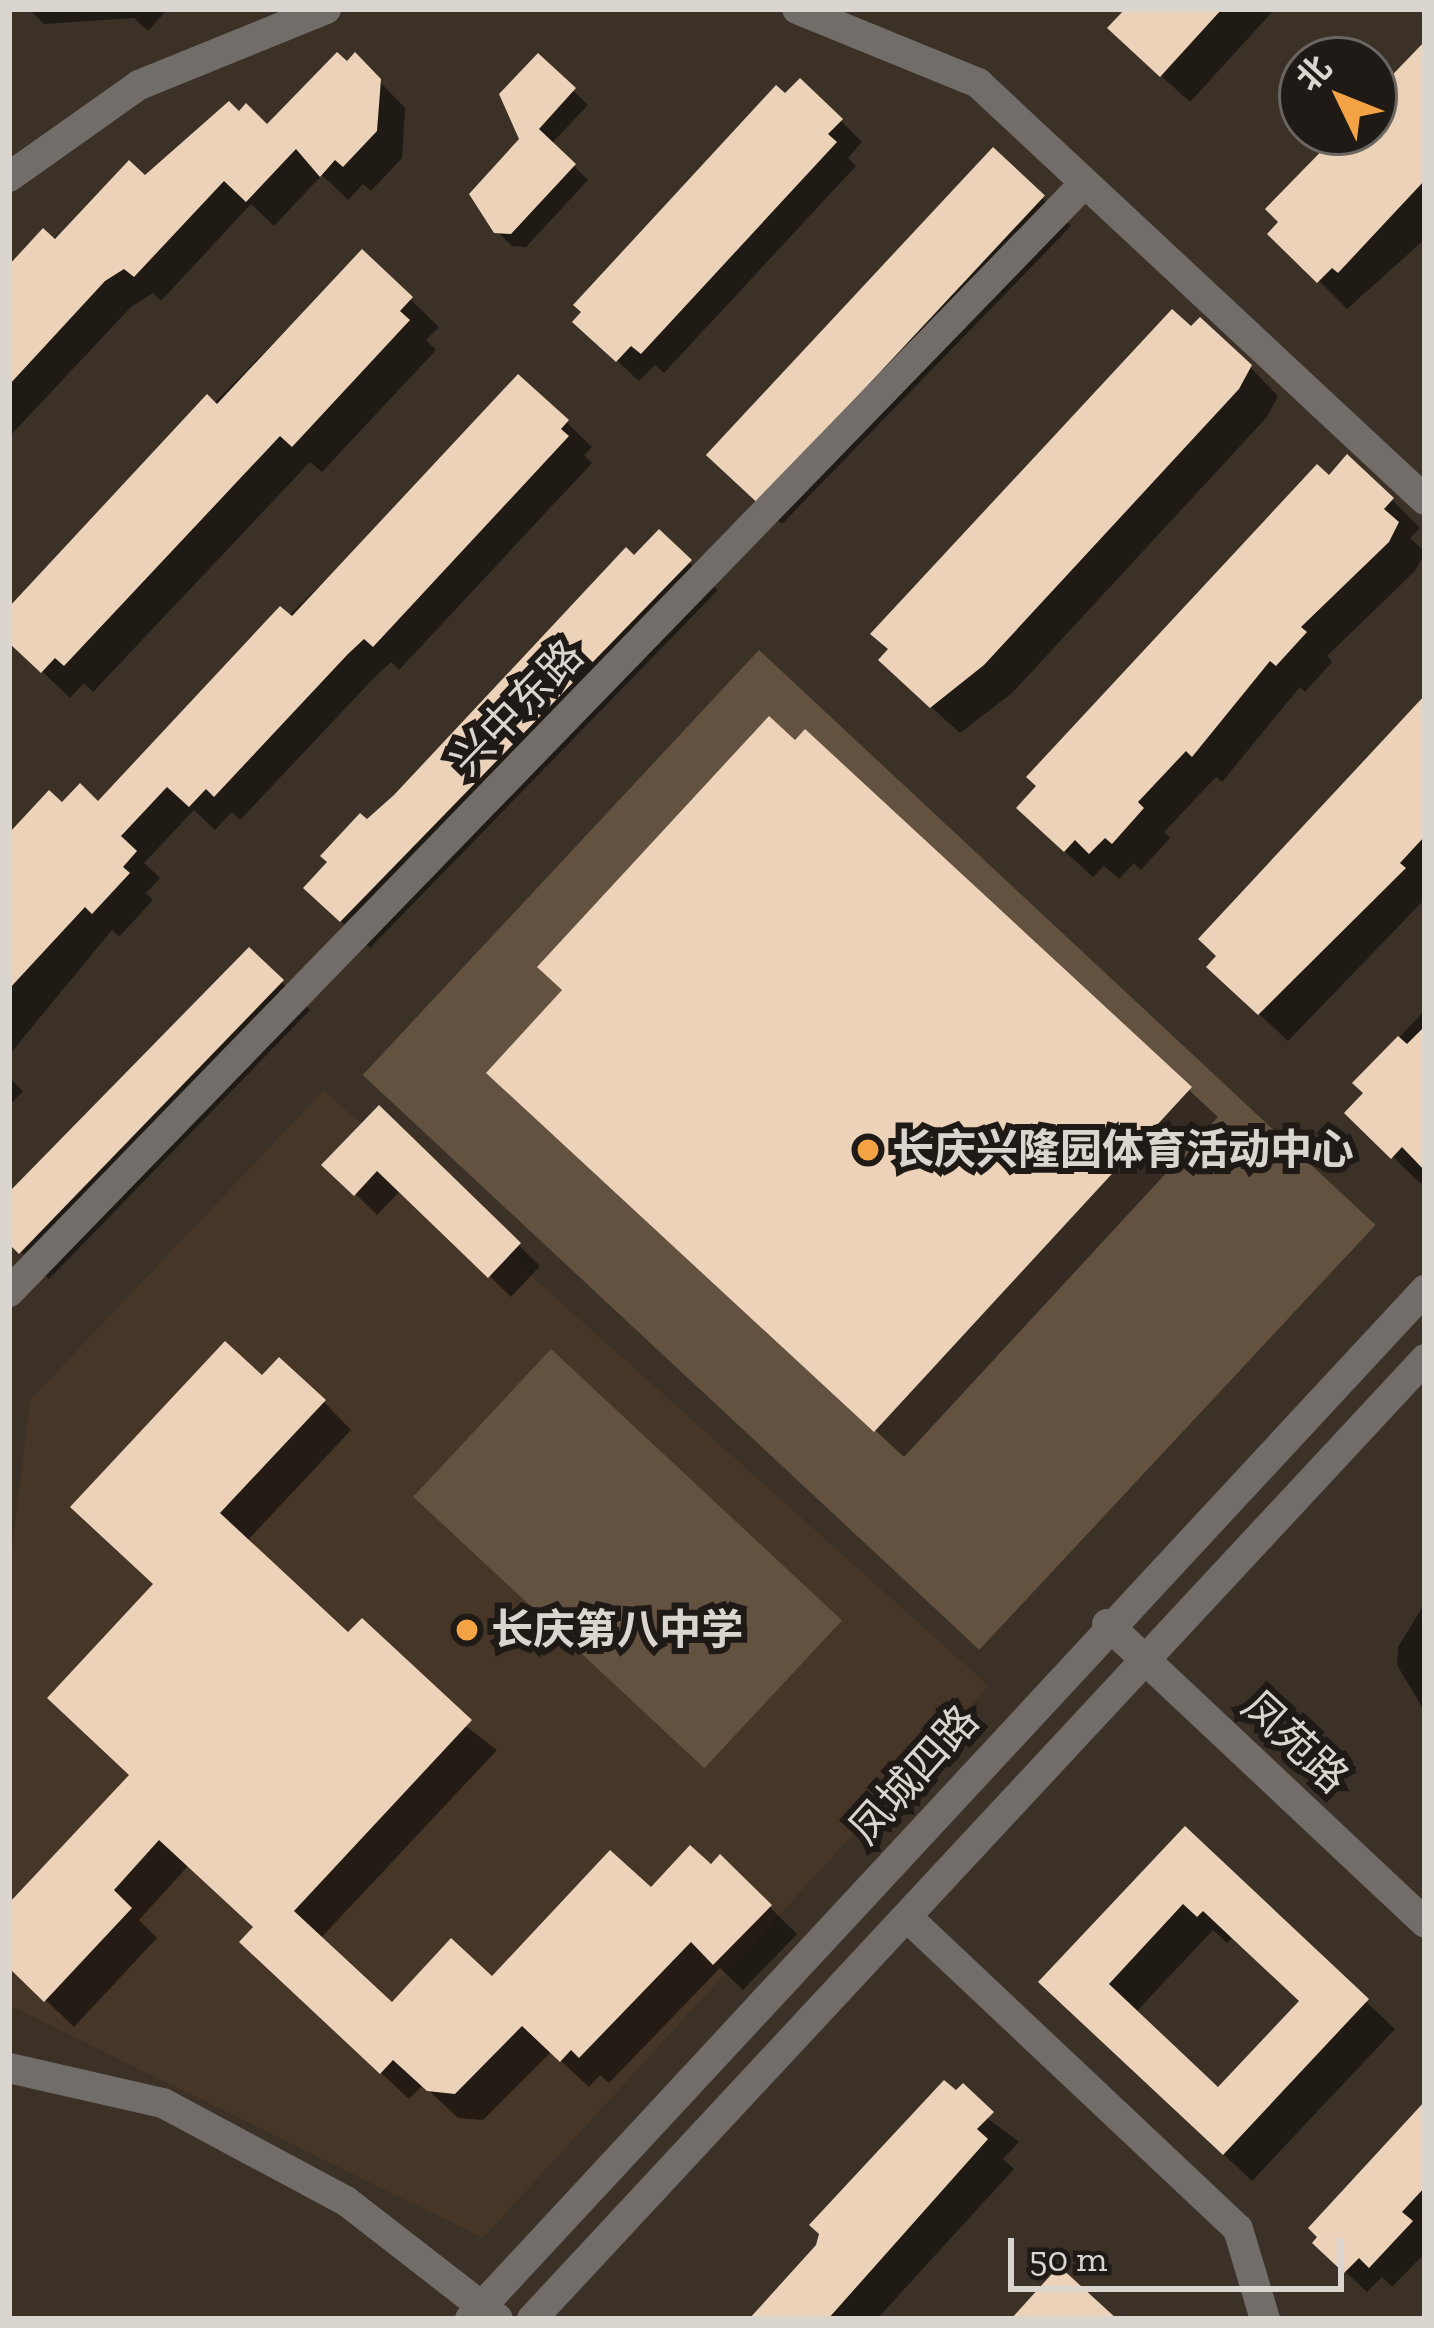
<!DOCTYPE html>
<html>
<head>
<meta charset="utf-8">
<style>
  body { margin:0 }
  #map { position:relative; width:1434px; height:2328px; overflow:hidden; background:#3b3127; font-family:"Zilla Slab","Noto Sans SC",serif }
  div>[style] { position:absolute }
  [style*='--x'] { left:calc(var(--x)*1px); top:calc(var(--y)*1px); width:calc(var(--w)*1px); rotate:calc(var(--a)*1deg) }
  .built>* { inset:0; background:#453627 }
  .green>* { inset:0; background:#645241; transform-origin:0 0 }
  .shadow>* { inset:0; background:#0007 }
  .building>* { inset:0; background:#ecd2b8; transform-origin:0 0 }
  .minor>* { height:30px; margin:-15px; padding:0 15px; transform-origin:15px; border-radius:15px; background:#726d68 }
  .dots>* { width:33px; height:33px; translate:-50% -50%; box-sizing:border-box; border:6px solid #1f1a16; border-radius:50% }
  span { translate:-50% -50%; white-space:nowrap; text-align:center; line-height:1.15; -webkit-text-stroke:12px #1f1a16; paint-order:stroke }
  .street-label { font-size:42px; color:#dbd5cf }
  .poi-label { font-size:42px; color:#dbd5cf; font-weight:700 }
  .left { translate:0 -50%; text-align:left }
  .frame { position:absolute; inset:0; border:12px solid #dbd5cf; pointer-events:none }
  .north { position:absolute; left:1278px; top:36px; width:120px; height:120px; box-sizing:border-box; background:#1f1a16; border:3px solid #6a6560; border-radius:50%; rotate:313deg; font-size:33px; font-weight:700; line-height:48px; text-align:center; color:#dbd5cf }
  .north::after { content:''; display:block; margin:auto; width:42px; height:54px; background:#f4a344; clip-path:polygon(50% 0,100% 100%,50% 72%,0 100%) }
  .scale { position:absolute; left:1008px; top:2238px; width:336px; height:54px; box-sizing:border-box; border:6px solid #dbd5cf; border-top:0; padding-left:15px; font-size:36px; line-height:42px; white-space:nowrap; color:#dbd5cf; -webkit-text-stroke:9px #1f1a16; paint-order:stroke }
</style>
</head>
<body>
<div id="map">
  <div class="built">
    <i style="clip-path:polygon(324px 1090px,989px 1686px,483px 2238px,9px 2005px,9px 1573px,30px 1400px)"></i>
  </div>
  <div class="green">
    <i style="left:759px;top:650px;width:843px;height:581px;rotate:43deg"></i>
    <i style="left:551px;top:1349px;width:398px;height:202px;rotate:43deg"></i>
  </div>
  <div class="shadow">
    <i style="clip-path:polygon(29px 9px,168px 9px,148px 31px,134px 18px,44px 24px)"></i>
    <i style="clip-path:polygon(1129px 9px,1275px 9px,1190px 102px,1139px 56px)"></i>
    <i style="clip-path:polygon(1425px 46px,1425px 239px,1347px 309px,1272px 234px,1343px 132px,1374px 132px,1374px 100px)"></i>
    <i style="clip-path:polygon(355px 56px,405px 108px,402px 158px,371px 191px,363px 184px,348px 200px,322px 175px,274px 226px,251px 204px,161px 301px,153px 293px,131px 307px,9px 437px,9px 267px,145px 179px,267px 128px)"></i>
    <i style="clip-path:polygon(538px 57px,588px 105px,551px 144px,588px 180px,526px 247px,512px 246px,497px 231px)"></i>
    <i style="clip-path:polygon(841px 121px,862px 142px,848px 158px,856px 166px,664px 373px,655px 365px,639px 381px,598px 343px,585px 313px)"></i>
    <i style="clip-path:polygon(994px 152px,1071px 226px,782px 524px,738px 483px)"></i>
    <i style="clip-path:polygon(362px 253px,439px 327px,426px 340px,436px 350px,322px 472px,310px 462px,93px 692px,84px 683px,70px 698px,9px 640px,9px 612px)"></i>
    <i style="clip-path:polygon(1250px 367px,1278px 396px,1267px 417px,1012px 693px,960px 733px,910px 688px)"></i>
    <i style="clip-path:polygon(525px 382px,592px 447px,584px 455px,592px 463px,399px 670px,391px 662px,373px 679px,240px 820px,232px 812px,215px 830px,194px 810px,144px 863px,160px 878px,146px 893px,153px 900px,119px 937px,112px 930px,9px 1055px,9px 837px,63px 806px,98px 805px)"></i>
    <i style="clip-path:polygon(1329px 479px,1392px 500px,1420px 528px,1410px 538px,1425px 552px,1416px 570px,1327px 656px,1332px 662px,1305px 692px,1300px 687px,1222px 782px,1216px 777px,1164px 832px,1170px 838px,1141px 870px,1134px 863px,1119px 879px,1104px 866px,1093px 877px,1048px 836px)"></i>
    <i style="clip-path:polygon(659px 533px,718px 590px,370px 948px,335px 916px,367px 823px)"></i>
    <i style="clip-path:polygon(1425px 699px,1425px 899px,1288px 1041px,1238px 994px,1220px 956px)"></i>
    <i style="clip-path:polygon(805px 733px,1218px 1117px,904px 1457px,518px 1101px,566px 991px)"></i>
    <i style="clip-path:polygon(249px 951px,310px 1010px,49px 1279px,9px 1241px,9px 1207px)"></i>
    <i style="clip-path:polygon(1425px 1010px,1425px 1180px,1421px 1184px,1348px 1113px,1367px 1094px,1356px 1083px)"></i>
    <i style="clip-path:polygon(9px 1078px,23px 1091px,9px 1106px)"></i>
    <i style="clip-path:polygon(379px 1109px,540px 1266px,511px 1297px,401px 1190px,377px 1215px,326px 1165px)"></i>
    <i style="clip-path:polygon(262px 1379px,324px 1402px,351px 1430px,247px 1541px,348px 1636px,497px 1750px,320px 1939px,392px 2006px,492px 1981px,720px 1858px,797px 1934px,743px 1990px,720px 1968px,609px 2083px,600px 2075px,589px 2087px,551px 2052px,483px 2120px,458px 2118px,423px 2085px,409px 2099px,270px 1969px,256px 1928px,189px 1865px,139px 1920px,157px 1938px,74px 2027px,9px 1965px,9px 1908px,132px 1775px,156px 1585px)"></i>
    <i style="clip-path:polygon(1425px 1603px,1425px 1712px,1397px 1665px,1398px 1647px)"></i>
    <i style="clip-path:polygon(evenodd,1185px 1831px,1395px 2029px,1252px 2181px,1070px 2010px,1185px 1831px,1213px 1930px,1227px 1943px,1233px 1937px,1302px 2002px,1218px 2091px,1135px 2013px,1213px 1930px)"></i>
    <i style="clip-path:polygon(956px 2095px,1019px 2142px,1003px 2159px,1014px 2169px,877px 2319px,752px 2319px)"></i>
    <i style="clip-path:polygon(1425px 2105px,1425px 2253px,1392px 2287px,1382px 2277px,1367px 2292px,1337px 2264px)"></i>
  </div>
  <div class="building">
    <i style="clip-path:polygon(1125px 9px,1222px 9px,1160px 77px,1107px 28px)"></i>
    <i style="clip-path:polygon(1425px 41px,1425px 180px,1338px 273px,1332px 268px,1317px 283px,1267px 234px,1278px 222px,1265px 209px,1340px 132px,1374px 132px,1374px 94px)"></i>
    <i style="clip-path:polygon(337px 52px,347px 61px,355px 52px,381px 79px,377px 131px,343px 167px,335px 160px,320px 177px,296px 149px,246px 202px,224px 181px,134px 277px,124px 269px,105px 281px,9px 385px,9px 265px,43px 228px,55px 239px,129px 160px,145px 175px,229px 101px,239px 111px,246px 103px,267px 124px)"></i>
    <i style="clip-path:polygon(538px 53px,576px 88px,539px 129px,576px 164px,511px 234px,494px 233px,469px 194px,519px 139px,499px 94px)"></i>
    <i style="clip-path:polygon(800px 78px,843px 119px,828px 134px,837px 142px,641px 354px,631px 346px,616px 362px,572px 322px,581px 312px,573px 305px,776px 85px,785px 93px)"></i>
    <i style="left:993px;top:147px;width:71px;height:421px;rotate:43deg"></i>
    <i style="clip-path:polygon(362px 249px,413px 297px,400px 311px,410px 320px,292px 447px,280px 436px,64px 666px,55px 658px,41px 673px,9px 643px,9px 607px,207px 394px,217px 404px)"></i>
    <i style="clip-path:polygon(1172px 309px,1191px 326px,1200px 317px,1252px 365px,1239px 389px,984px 665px,930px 708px,878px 660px,888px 649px,870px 634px)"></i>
    <i style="clip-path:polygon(518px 374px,569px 420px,561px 429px,569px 436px,373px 647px,364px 639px,348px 654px,214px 797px,206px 789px,189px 807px,167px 787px,121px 836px,137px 851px,123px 867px,130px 873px,92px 914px,85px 907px,9px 989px,9px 833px,49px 790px,62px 802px,80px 783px,98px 801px,280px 606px,292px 616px)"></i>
    <i style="clip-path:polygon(1347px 454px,1394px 498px,1384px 509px,1399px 522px,1389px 542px,1301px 627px,1307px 632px,1276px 666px,1270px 661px,1192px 757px,1186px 751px,1138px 802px,1144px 808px,1112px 844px,1105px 838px,1089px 854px,1075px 840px,1064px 852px,1016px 808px,1036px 786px,1026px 777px,1317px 464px,1329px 475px)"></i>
    <i style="clip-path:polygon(659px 529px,692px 560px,340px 922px,303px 888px,327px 862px,320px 856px,360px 813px,367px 819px,394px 795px,626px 547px,634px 555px)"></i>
    <i style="clip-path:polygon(1425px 695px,1425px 836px,1400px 863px,1406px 868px,1258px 1015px,1206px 967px,1216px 956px,1198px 939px)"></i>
    <i style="clip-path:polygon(769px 716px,795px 740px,805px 729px,1192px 1087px,874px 1432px,486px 1073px,562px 990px,537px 967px)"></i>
    <i style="clip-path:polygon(249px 947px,284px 980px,19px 1254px,9px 1244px,9px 1192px)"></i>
    <i style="clip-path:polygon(1425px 1026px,1425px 1171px,1402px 1147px,1391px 1159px,1344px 1113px,1363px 1093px,1352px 1083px,1398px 1036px,1407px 1044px)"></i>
    <i style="clip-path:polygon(379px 1105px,521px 1243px,488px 1278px,377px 1171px,354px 1196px,321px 1165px)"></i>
    <i style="clip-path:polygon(225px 1341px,262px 1375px,279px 1357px,326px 1400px,220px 1513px,348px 1632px,362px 1618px,472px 1720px,294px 1911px,392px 2002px,451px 1938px,492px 1976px,610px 1850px,651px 1887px,690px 1845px,711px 1864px,720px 1854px,772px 1905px,713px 1965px,691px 1942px,579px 2058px,571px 2050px,560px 2062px,522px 2026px,455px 2094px,427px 2091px,393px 2060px,380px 2074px,239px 1942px,253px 1927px,159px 1840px,114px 1890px,132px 1908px,44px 2002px,9px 1968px,9px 1903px,129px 1775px,47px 1698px,153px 1584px,70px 1507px)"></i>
    <i style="clip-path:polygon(evenodd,1185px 1826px,1369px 1999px,1223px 2155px,1038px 1982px,1185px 1826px,1183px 1904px,1197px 1917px,1203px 1911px,1299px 2001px,1218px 2087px,1109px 1984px,1183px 1904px)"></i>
    <i style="clip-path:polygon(944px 2080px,956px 2090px,963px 2083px,994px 2112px,977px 2129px,988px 2139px,828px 2319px,749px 2319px,816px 2245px,819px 2234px,809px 2225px)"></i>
    <i style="clip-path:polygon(1425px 2101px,1425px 2187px,1402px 2212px,1413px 2221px,1369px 2268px,1359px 2258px,1344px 2273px,1312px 2243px,1317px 2237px,1308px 2228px)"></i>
    <i style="clip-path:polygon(1059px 2266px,1117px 2319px,1011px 2319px)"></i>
  </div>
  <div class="minor">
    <i style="--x:797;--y:9;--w:196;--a:22.2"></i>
    <i style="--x:978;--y:83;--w:611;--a:43.01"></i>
    <i style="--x:9;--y:177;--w:159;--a:-35.3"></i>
    <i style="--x:139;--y:85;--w:202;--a:-22.1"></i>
    <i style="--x:9;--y:1292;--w:1545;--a:-45.87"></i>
    <i style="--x:1107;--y:1624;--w:436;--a:43.2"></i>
    <i style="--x:908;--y:1918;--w:453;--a:43.3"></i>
    <i style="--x:1238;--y:2229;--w:94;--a:73.3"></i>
    <i style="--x:9;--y:2068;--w:158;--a:12.8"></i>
    <i style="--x:163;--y:2103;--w:208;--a:28.2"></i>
    <i style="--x:346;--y:2201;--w:192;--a:37.8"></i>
    <i style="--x:470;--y:2319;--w:1404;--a:-47.14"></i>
    <i style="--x:532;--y:2319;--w:1311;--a:-47.07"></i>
  </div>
  <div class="dots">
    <i style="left:868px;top:1150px;background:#f4a344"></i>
    <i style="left:467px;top:1630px;background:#f4a344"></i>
  </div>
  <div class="street-label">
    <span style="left:517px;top:708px;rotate:-46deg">兴中东路</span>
    <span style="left:1295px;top:1742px;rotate:43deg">凤苑路</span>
    <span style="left:914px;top:1775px;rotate:-48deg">凤城四路</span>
  </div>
  <div class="poi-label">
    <span class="left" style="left:892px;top:1150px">长庆兴隆园体育活动中心</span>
    <span class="left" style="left:491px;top:1630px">长庆第八中学</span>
  </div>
  <div class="frame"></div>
  <div class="north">北</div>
  <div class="scale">50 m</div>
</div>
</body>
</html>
